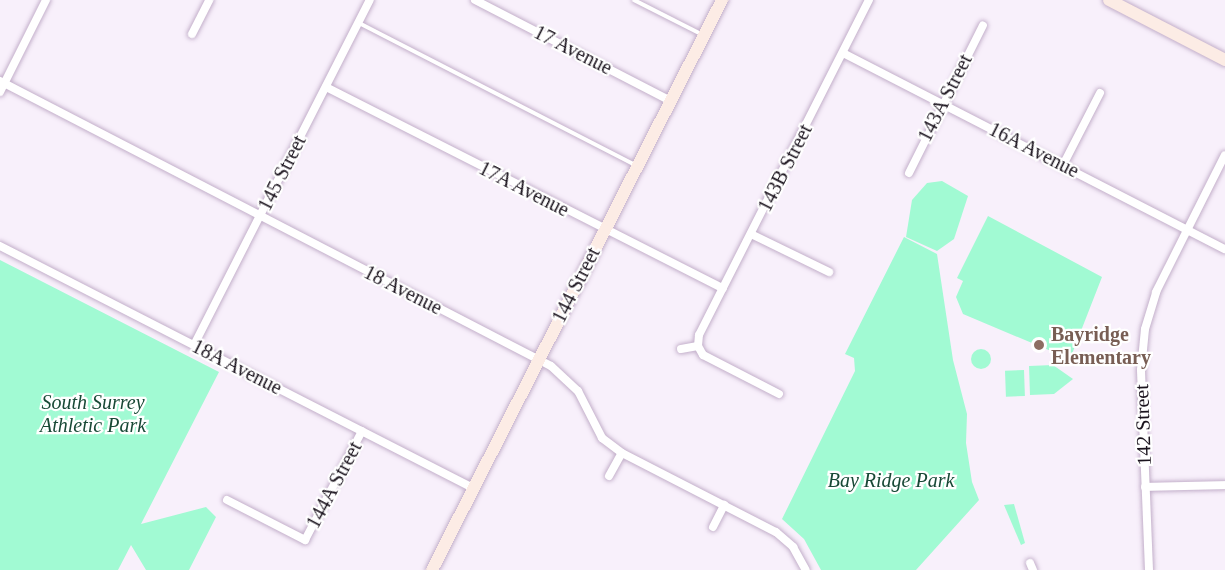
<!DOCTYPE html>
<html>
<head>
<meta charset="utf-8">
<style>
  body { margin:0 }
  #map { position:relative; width:1225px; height:570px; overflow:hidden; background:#f8f0fb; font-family:"Times New Roman",serif }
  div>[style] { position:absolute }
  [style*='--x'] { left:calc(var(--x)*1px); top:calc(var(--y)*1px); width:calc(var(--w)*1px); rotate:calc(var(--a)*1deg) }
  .green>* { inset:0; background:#a1fad3; transform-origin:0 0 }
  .round { border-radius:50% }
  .roads { filter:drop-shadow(0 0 2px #c3afca) drop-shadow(0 0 2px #c3afca) }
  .lane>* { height:4px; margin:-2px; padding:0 2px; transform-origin:2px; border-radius:2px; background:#fff }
  .street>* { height:8px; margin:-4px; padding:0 4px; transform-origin:4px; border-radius:4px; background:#fff }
  .secondary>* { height:12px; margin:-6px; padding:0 6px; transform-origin:6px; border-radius:6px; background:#fcece5 }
  .dots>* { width:16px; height:16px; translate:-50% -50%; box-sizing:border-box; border:3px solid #fff; border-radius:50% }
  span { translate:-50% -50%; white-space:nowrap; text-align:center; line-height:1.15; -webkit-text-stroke:4.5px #fff; paint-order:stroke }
  .street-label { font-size:20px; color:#1b141e }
  .education-label { font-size:20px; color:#785e54; font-weight:700 }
  .left { translate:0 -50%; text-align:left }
  .park-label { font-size:20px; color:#184936; font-style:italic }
</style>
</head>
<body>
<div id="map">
  <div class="green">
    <i style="clip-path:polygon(942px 181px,968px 196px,954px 239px,937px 251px,906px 237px,912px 200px,927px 183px)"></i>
    <i style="clip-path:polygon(988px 216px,1102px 277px,1070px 359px,963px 314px,956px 297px,963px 281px,957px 278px)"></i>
    <i style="clip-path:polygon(904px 237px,937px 254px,953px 360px,967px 414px,966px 443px,972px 482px,979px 500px,916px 570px,821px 570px,804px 539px,782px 519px,855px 371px,854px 358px,845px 354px)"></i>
    <i style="clip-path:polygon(0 260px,219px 372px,141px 524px,206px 507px,216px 517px,189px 570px,146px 570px,131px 545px,118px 570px,0 570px)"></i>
    <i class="round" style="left:971px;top:349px;width:20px;height:20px"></i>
    <i style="clip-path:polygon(1053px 365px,1073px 379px,1054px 394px,1030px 395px,1029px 366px)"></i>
    <i style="left:1024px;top:370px;width:26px;height:19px;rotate:88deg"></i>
    <i style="clip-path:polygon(1014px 504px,1025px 543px,1021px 545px,1004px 505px)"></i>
  </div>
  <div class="roads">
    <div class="lane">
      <i style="--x:634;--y:0;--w:77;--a:26.9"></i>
      <i style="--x:359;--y:23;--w:310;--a:27.2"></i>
    </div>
    <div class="street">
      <i style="--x:475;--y:0;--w:220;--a:27.3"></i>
      <i style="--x:192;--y:34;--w:38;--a:-63"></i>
      <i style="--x:843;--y:53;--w:429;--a:27.2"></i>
      <i style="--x:0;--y:81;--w:620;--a:27.35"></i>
      <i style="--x:551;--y:366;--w:37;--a:43"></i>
      <i style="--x:578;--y:391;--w:53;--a:62.9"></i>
      <i style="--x:602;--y:438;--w:25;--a:37"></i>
      <i style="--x:622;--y:453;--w:173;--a:27.2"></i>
      <i style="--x:776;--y:532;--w:23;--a:41"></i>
      <i style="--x:793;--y:547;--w:26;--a:61"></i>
      <i style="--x:326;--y:87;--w:445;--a:26.9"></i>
      <i style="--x:0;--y:92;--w:103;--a:-63.4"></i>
      <i style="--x:1063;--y:165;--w:81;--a:-62.8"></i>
      <i style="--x:909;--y:173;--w:165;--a:-63.4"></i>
      <i style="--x:751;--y:234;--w:87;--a:26"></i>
      <i style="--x:0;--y:246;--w:531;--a:27.1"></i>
      <i style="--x:194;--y:345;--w:387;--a:-63"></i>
      <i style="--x:681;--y:349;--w:17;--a:-10"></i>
      <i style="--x:779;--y:394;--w:85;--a:-152.8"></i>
      <i style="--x:703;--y:355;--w:10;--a:-119"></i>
      <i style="--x:698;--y:346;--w:11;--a:-85"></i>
      <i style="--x:699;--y:335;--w:376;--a:-63.1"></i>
      <i style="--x:609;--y:476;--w:26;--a:-61"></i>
      <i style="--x:1145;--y:487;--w:80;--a:-1.4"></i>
      <i style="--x:227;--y:500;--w:88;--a:27.1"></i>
      <i style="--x:305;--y:540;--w:123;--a:-62.4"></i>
      <i style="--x:713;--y:527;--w:25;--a:-63"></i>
      <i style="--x:1030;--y:563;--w:8;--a:67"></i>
      <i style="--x:1149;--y:570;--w:200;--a:-92.3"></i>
      <i style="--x:1141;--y:370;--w:41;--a:-84.4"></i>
      <i style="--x:1145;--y:329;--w:39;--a:-73"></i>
      <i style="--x:1156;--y:292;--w:153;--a:-63.3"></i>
    </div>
    <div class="secondary">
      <i style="--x:1109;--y:0;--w:131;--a:27.3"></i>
      <i style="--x:432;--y:570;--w:640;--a:-63.03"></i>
    </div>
  </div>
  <div class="dots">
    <i style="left:1039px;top:345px;background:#8d6e63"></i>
  </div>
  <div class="street-label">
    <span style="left:573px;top:50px;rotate:27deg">17 Avenue</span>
    <span style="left:945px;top:98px;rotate:-63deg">143A Street</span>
    <span style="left:1034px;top:150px;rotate:27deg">16A Avenue</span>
    <span style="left:785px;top:168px;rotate:-63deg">143B Street</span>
    <span style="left:282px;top:173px;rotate:-63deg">145 Street</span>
    <span style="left:524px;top:189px;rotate:27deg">17A Avenue</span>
    <span style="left:576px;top:285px;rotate:-63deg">144 Street</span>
    <span style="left:403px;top:290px;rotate:27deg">18 Avenue</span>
    <span style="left:237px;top:367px;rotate:27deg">18A Avenue</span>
    <span style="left:1143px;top:425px;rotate:-92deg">142 Street</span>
    <span style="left:334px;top:485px;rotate:-62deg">144A Street</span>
  </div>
  <div class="education-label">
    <span class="left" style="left:1051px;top:346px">Bayridge<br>Elementary</span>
  </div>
  <div class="park-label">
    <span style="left:93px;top:414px">South Surrey<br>Athletic Park</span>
    <span style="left:891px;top:480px">Bay Ridge Park</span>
  </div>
</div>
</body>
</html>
